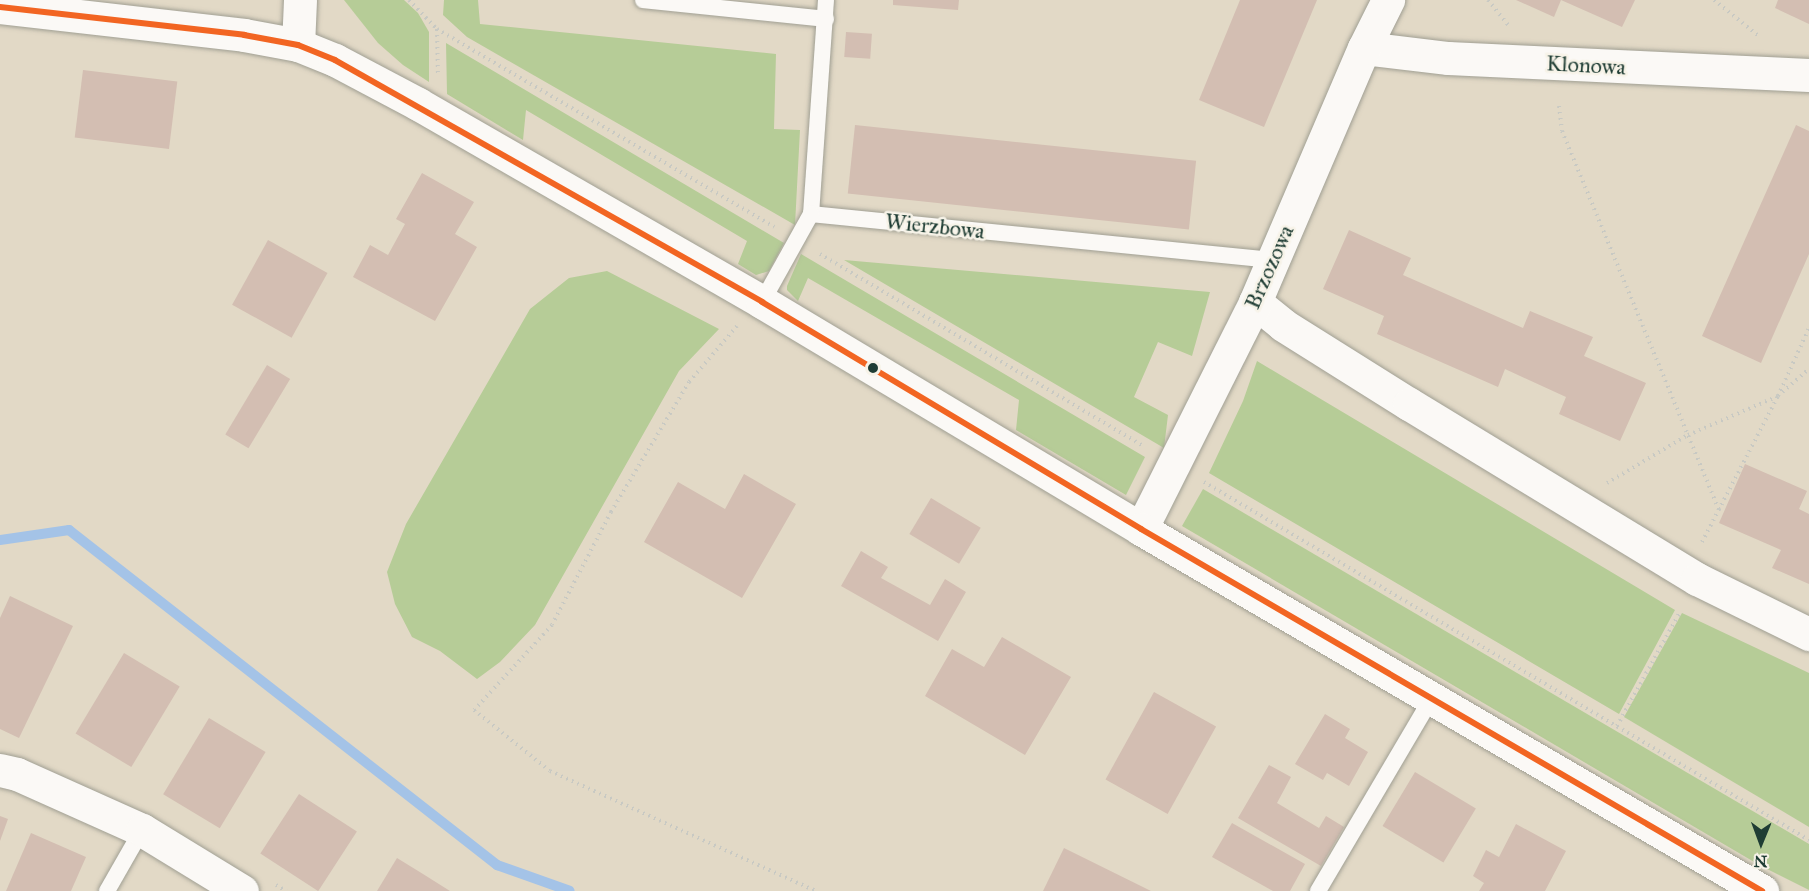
<!DOCTYPE html>
<html>
<head>
<meta charset="utf-8">
<style>
  body { margin:0 }
  #map { position:relative; width:1809px; height:891px; overflow:hidden; background:#e2d9c6; font-family:"IM FELL Great Primer",serif }
  div>[style] { position:absolute }
  [style*='--x'] { left:calc(var(--x)*1px); top:calc(var(--y)*1px); width:calc(var(--w)*1px); rotate:calc(var(--a)*1deg) }
  .green>* { inset:0; background:#b6cc97 }
  .stream>* { height:10px; margin:-5px; padding:0 5px; transform-origin:5px; border-radius:5px; background:#a4c3e7 }
  .building>* { inset:0; background:#d3beb2; transform-origin:0 0 }
  .path>* { height:4px; margin-top:-2px; transform-origin:0; background:repeating-linear-gradient(90deg,#c8c9c3 0 1.5px,transparent 0 6px) }
  .roads { filter:drop-shadow(0 0 2px #a09f93) drop-shadow(0 0 2px #a09f93) }
  .service>* { height:16px; margin:-8px; padding:0 8px; transform-origin:8px; border-radius:8px; background:#fbf9f6 }
  .minor>* { height:33px; margin:-16.5px; padding:0 16.5px; transform-origin:16.5px; border-radius:16.5px; background:#fbf9f6 }
  .tertiary>* { height:33px; margin:-16.5px; padding:0 16.5px; transform-origin:16.5px; border-radius:16.5px; background:#fbf9f6 }
  .bus-1>* { height:6px; margin:-3px; padding:0 3px; transform-origin:3px; border-radius:3px; background:#f26522 }
  .dots>* { width:16px; height:16px; translate:-50% -50%; box-sizing:border-box; border:3px solid #f7f3e8; border-radius:50% }
  span { translate:-50% -50%; white-space:nowrap; text-align:center; line-height:1.15; -webkit-text-stroke:5px #f7f3e8; paint-order:stroke }
  .street-label { font-size:22px; color:#1f3d34 }
  .north { position:absolute; left:1731px; top:813px; width:60px; height:60px; -webkit-text-stroke:4px #f7f3e8; paint-order:stroke; rotate:181deg; font-size:16px; font-weight:700; line-height:24px; text-align:center; color:#1f3d34 }
  .north::after { content:''; display:block; margin:auto; width:21px; height:27px; background:#1f3d34; clip-path:polygon(50% 0,100% 100%,50% 72%,0 100%) }
</style>
</head>
<body>
<div id="map">
  <div class="green">
    <i style="clip-path:polygon(344px 0,404px 0,418px 13px,429px 32px,429px 82px,403px 65px,378px 43px)"></i>
    <i style="clip-path:polygon(444px 0,478px 0,480px 24px,776px 54px,774px 129px,800px 130px,795px 225px,467px 37px,443px 15px)"></i>
    <i style="clip-path:polygon(446px 43px,784px 243px,769px 271px,756px 275px,738px 264px,747px 241px,526px 110px,523px 140px,447px 94px)"></i>
    <i style="clip-path:polygon(801px 254px,1145px 457px,1126px 495px,1016px 430px,1019px 400px,808px 278px,798px 301px,787px 290px,787px 286px)"></i>
    <i style="clip-path:polygon(844px 260px,1210px 292px,1192px 356px,1158px 342px,1134px 397px,1168px 415px,1164px 448px)"></i>
    <i style="clip-path:polygon(607px 271px,719px 329px,679px 371px,535px 625px,500px 662px,477px 679px,440px 651px,412px 637px,395px 604px,387px 572px,406px 524px,530px 309px,569px 278px)"></i>
    <i style="clip-path:polygon(1257px 361px,1675px 610px,1619px 714px,1209px 473px,1243px 401px)"></i>
    <i style="clip-path:polygon(1203px 489px,1809px 844px,1809px 890px,1761px 866px,1182px 526px)"></i>
    <i style="clip-path:polygon(1682px 613px,1809px 673px,1809px 827px,1624px 717px)"></i>
  </div>
  <div class="stream">
    <i style="--x:0;--y:540;--w:70;--a:-8.2"></i>
    <i style="--x:69;--y:530;--w:544;--a:38.05"></i>
    <i style="--x:497;--y:865;--w:77;--a:19.6"></i>
  </div>
  <div class="building">
    <i style="clip-path:polygon(893px 0,959px 0,958px 10px,893px 5px)"></i>
    <i style="clip-path:polygon(1240px 0,1317px 0,1264px 127px,1199px 100px)"></i>
    <i style="clip-path:polygon(1516px 0,1561px 0,1554px 17px)"></i>
    <i style="clip-path:polygon(1561px 0,1635px 0,1622px 27px)"></i>
    <i style="clip-path:polygon(1778px 0,1809px 0,1809px 24px,1775px 8px)"></i>
    <i style="left:846px;top:32px;width:26px;height:25px;rotate:4deg"></i>
    <i style="left:83px;top:70px;width:95px;height:68px;rotate:7deg"></i>
    <i style="left:855px;top:125px;width:343px;height:69px;rotate:6deg"></i>
    <i style="clip-path:polygon(1796px 125px,1809px 131px,1809px 254px,1761px 363px,1702px 336px)"></i>
    <i style="clip-path:polygon(422px 173px,474px 202px,455px 234px,477px 247px,435px 321px,353px 277px,370px 245px,388px 255px,405px 224px,396px 219px)"></i>
    <i style="clip-path:polygon(1349px 230px,1411px 258px,1403px 275px,1523px 328px,1530px 311px,1593px 337px,1584px 356px,1646px 383px,1620px 441px,1559px 414px,1566px 397px,1505px 369px,1498px 387px,1377px 334px,1384px 316px,1323px 289px)"></i>
    <i style="left:268px;top:240px;width:68px;height:74px;rotate:29deg"></i>
    <i style="left:267px;top:365px;width:27px;height:81px;rotate:31deg"></i>
    <i style="clip-path:polygon(1745px 464px,1807px 491px,1799px 509px,1809px 514px,1809px 584px,1772px 568px,1781px 550px,1719px 523px)"></i>
    <i style="clip-path:polygon(744px 474px,796px 504px,742px 598px,644px 542px,678px 482px,725px 509px)"></i>
    <i style="left:931px;top:498px;width:58px;height:42px;rotate:31deg"></i>
    <i style="clip-path:polygon(861px 551px,888px 567px,881px 578px,930px 605px,945px 579px,966px 592px,938px 641px,841px 586px)"></i>
    <i style="clip-path:polygon(10px 596px,73px 626px,19px 738px,0 729px,0 618px)"></i>
    <i style="clip-path:polygon(1002px 637px,1071px 677px,1025px 755px,925px 696px,952px 649px,984px 667px)"></i>
    <i style="left:124px;top:653px;width:65px;height:94px;rotate:31deg"></i>
    <i style="left:1154px;top:692px;width:71px;height:100px;rotate:29deg"></i>
    <i style="clip-path:polygon(1325px 714px,1350px 729px,1345px 738px,1368px 752px,1349px 786px,1327px 773px,1323px 780px,1295px 764px)"></i>
    <i style="left:209px;top:718px;width:66px;height:89px;rotate:31deg"></i>
    <i style="clip-path:polygon(1269px 765px,1291px 777px,1277px 803px,1319px 828px,1326px 816px,1344px 827px,1321px 866px,1238px 818px)"></i>
    <i style="left:1415px;top:772px;width:71px;height:63px;rotate:31deg"></i>
    <i style="left:299px;top:794px;width:69px;height:71px;rotate:33deg"></i>
    <i style="clip-path:polygon(0 816px,8px 819px,0 841px)"></i>
    <i style="clip-path:polygon(1232px 823px,1305px 864px,1290px 891px,1273px 891px,1212px 857px)"></i>
    <i style="clip-path:polygon(1516px 824px,1566px 851px,1545px 891px,1479px 891px,1484px 883px,1473px 876px,1486px 850px,1499px 857px)"></i>
    <i style="clip-path:polygon(31px 833px,86px 857px,71px 891px,6px 891px)"></i>
    <i style="clip-path:polygon(1064px 848px,1151px 891px,1043px 891px)"></i>
    <i style="clip-path:polygon(397px 858px,423px 874px,450px 891px,377px 891px)"></i>
  </div>
  <div class="path">
    <i style="--x:409;--y:0;--w:40;--a:46"></i>
    <i style="--x:437;--y:29;--w:391;--a:30.4"></i>
    <i style="--x:1488;--y:0;--w:35;--a:51"></i>
    <i style="--x:1714;--y:0;--w:59;--a:38.8"></i>
    <i style="--x:437;--y:29;--w:46;--a:88.8"></i>
    <i style="--x:1559;--y:106;--w:25;--a:83"></i>
    <i style="--x:1562;--y:131;--w:410;--a:67.5"></i>
    <i style="--x:820;--y:254;--w:376;--a:30.7"></i>
    <i style="--x:737;--y:326;--w:74;--a:130.6"></i>
    <i style="--x:689;--y:382;--w:152;--a:121"></i>
    <i style="--x:611;--y:512;--w:127;--a:117.6"></i>
    <i style="--x:552;--y:625;--w:115;--a:132.5"></i>
    <i style="--x:474;--y:710;--w:97;--a:38.8"></i>
    <i style="--x:550;--y:771;--w:292;--a:24.3"></i>
    <i style="--x:1204;--y:482;--w:703;--a:30.61"></i>
    <i style="--x:1607;--y:483;--w:94;--a:-30.7"></i>
    <i style="--x:1688;--y:435;--w:98;--a:-23.4"></i>
    <i style="--x:1778;--y:396;--w:41;--a:-41.1"></i>
    <i style="--x:1702;--y:542;--w:165;--a:-62.5"></i>
    <i style="--x:1778;--y:396;--w:75;--a:-65.5"></i>
    <i style="--x:1617;--y:726;--w:130;--a:-61.1"></i>
    <i style="--x:276;--y:885;--w:12;--a:31"></i>
  </div>
  <div class="roads">
    <div class="service">
      <i style="--x:643;--y:0;--w:184;--a:5.9"></i>
      <i style="--x:826;--y:0;--w:215;--a:94"></i>
      <i style="--x:811;--y:214;--w:463;--a:5.7"></i>
      <i style="--x:762;--y:302;--w:101;--a:-60.9"></i>
      <i style="--x:107;--y:891;--w:70;--a:-60.2"></i>
      <i style="--x:1318;--y:891;--w:223;--a:-59.5"></i>
    </div>
    <div class="minor">
      <i style="--x:0;--y:7;--w:246;--a:6.5"></i>
      <i style="--x:244;--y:35;--w:55;--a:10.5"></i>
      <i style="--x:1364;--y:48;--w:85;--a:6.8"></i>
      <i style="--x:1448;--y:58;--w:361;--a:2.7"></i>
      <i style="--x:1255;--y:302;--w:36;--a:39"></i>
      <i style="--x:1283;--y:325;--w:149;--a:32.1"></i>
      <i style="--x:1409;--y:404;--w:337;--a:31.3"></i>
      <i style="--x:1697;--y:579;--w:125;--a:26.2"></i>
      <i style="--x:1141;--y:529;--w:254;--a:-63.3"></i>
      <i style="--x:1255;--y:302;--w:276;--a:-66.8"></i>
      <i style="--x:1364;--y:48;--w:54;--a:-63.4"></i>
      <i style="--x:0;--y:770;--w:17;--a:13"></i>
      <i style="--x:17;--y:774;--w:137;--a:24.1"></i>
      <i style="--x:142;--y:830;--w:117;--a:31.4"></i>
    </div>
    <div class="tertiary">
      <i style="--x:300;--y:0;--w:45;--a:92.5"></i>
      <i style="--x:298;--y:45;--w:40;--a:22"></i>
      <i style="--x:335;--y:60;--w:94;--a:27.9"></i>
      <i style="--x:418;--y:104;--w:397;--a:29.9"></i>
      <i style="--x:762;--y:302;--w:442;--a:30.9"></i>
      <i style="--x:1141;--y:529;--w:719;--a:30.24"></i>
    </div>
  </div>
  <div class="bus-1">
    <i style="--x:0;--y:7;--w:246;--a:6.5"></i>
    <i style="--x:244;--y:35;--w:55;--a:10.5"></i>
    <i style="--x:298;--y:45;--w:40;--a:22"></i>
    <i style="--x:335;--y:60;--w:491;--a:29.5"></i>
    <i style="--x:762;--y:302;--w:442;--a:30.9"></i>
    <i style="--x:1141;--y:529;--w:719;--a:30.24"></i>
  </div>
  <div class="dots">
    <i style="left:873px;top:368px;background:#1f3d34"></i>
  </div>
  <div class="street-label">
    <span style="left:1586px;top:65px;rotate:3deg">Klonowa</span>
    <span style="left:935px;top:226px;rotate:6deg">Wierzbowa</span>
    <span style="left:1269px;top:267px;rotate:-66deg">Brzozowa</span>
  </div>
  <div class="north">N</div>
</div>
</body>
</html>
